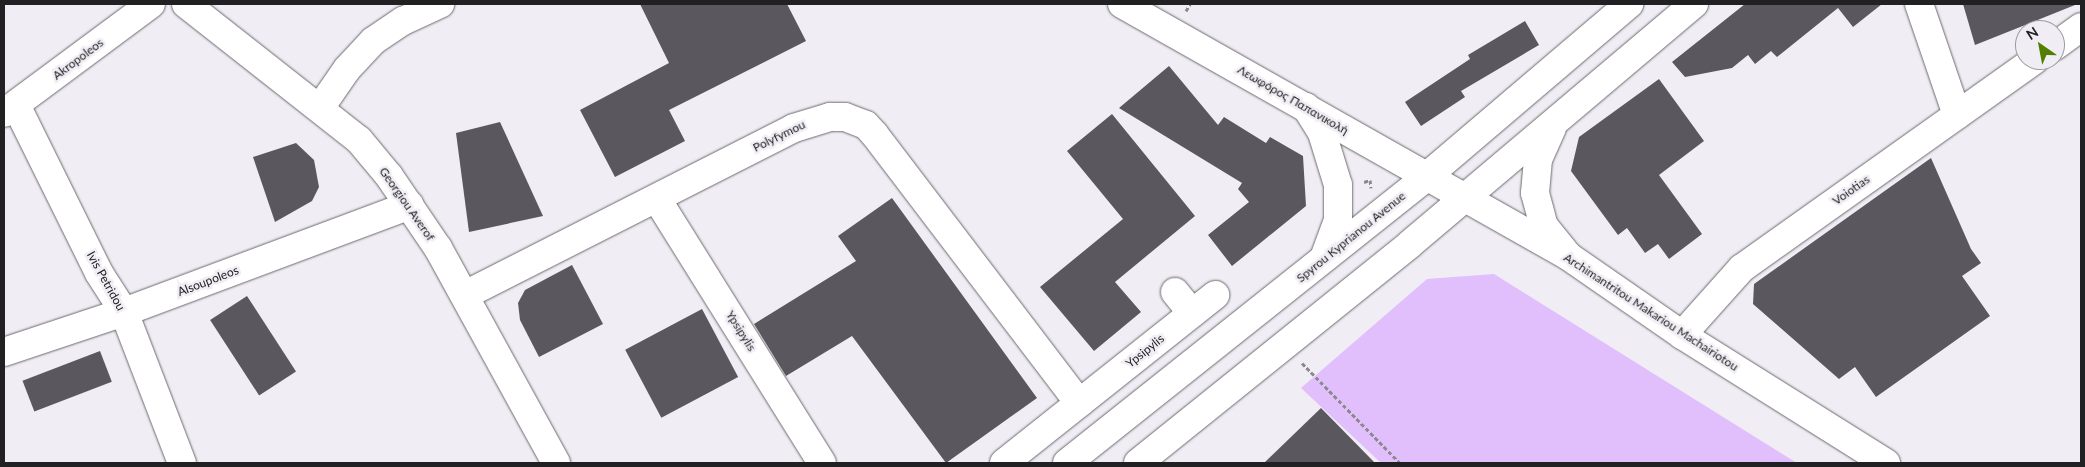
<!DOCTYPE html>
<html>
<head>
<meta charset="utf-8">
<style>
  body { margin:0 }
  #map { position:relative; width:2085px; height:467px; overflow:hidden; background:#f1edf4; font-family:Lato,sans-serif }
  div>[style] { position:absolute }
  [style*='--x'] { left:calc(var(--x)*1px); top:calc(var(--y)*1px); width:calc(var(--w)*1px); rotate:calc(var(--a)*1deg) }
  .green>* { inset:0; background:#e1bffc }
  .building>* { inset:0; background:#5b575e; transform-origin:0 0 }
  .path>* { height:3px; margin-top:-1.5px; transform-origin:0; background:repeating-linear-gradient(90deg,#8b898d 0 4px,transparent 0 6.5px) }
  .roads { filter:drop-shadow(0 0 1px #6c686f) drop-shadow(0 0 1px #6c686f) }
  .minor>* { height:28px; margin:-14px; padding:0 14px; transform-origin:14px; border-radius:14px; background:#fff }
  .major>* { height:28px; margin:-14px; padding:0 14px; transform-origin:14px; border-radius:14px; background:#fff }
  span { translate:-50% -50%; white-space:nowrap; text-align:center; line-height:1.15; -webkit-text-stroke:5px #f1edf4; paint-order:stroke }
  .street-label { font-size:12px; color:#212022 }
  .frame { position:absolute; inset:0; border:5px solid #212022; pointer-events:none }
  .north { position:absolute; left:2015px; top:20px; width:50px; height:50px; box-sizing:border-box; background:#f1edf4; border:1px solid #9e9ba0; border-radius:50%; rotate:327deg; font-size:14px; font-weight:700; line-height:20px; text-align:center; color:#212022 }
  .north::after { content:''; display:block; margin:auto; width:18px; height:22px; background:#527e01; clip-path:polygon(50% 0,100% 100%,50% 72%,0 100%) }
</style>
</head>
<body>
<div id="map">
  <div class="green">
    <i style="clip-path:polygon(1494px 274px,1797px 463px,1381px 463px,1301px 388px,1427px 279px)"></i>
  </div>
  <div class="building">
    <i style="clip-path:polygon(640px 4px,787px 4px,806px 41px,669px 110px,685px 141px,615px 177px,580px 110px,669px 63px)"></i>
    <i style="clip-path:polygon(1745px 4px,1882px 4px,1853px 27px,1838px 8px,1777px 57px,1771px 51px,1755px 64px,1748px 55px,1732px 68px,1685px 77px,1672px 62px)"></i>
    <i style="clip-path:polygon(1963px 4px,2075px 4px,2075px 5px,1975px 45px)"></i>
    <i style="clip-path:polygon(1525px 21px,1539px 45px,1461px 91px,1465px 97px,1421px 126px,1405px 102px,1470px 59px,1468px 55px)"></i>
    <i style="clip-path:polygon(1169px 66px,1218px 125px,1224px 117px,1266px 143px,1270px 137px,1303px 156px,1306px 206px,1232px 266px,1208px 235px,1249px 202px,1238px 189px,1242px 183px,1119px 108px)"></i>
    <i style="clip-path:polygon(1659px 79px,1704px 141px,1659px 175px,1702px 234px,1669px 259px,1658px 244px,1645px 253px,1627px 228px,1618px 235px,1571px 171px,1579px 137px)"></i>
    <i style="clip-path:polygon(1112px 114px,1195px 216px,1115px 282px,1141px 312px,1094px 351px,1040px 287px,1123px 219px,1067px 151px)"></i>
    <i style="clip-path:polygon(500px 122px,543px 216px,469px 232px,456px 133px)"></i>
    <i style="clip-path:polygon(296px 143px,314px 160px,319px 187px,312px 201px,275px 222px,253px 157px)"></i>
    <i style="clip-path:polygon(1931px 158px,1971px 249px,1981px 263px,1962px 276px,1990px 316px,1876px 397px,1855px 367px,1839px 379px,1753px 304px,1754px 284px)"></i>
    <i style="clip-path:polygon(892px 198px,1037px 398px,946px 463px,852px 336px,786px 376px,754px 324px,856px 261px,838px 236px)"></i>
    <i style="clip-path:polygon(572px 265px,603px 324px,539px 357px,520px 320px,518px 303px,525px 290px)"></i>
    <i style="left:247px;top:296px;width:90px;height:44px;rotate:57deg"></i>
    <i style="left:702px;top:309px;width:77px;height:87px;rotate:62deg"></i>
    <i style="left:100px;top:351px;width:33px;height:83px;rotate:69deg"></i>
    <i style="clip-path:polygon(1321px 408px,1375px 463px,1264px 463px)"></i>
  </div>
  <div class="path">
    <i style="--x:1186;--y:11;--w:8;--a:-60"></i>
    <i style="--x:1364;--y:182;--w:6;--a:-18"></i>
    <i style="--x:1370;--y:180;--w:8;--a:83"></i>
    <i style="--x:1302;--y:363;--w:140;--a:45.6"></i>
  </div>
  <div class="roads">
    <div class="minor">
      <i style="--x:186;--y:4;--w:220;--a:38.2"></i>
      <i style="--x:359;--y:140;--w:47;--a:50.2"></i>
      <i style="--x:389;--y:176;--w:87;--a:55.8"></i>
      <i style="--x:438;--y:248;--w:245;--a:61.2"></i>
      <i style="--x:1122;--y:4;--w:512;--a:29.47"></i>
      <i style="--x:1568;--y:256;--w:139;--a:34.7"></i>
      <i style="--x:1682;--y:335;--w:241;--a:32.1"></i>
      <i style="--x:1919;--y:4;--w:117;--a:71.1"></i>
      <i style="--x:2055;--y:46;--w:32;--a:-36"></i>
      <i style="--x:16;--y:105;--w:187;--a:63.7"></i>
      <i style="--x:99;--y:273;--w:46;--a:57.3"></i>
      <i style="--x:124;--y:312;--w:162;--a:69"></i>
      <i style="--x:320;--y:108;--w:47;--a:-55.3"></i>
      <i style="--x:347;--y:69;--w:38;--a:-47"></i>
      <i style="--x:373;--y:41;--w:36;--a:-34"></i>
      <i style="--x:403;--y:21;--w:41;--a:-24.7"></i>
      <i style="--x:4;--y:113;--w:183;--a:-36.6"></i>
      <i style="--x:657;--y:199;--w:311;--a:58"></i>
      <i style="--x:1175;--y:292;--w:27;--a:51"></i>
      <i style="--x:465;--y:295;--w:369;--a:-26.9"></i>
      <i style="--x:794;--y:128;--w:38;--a:-17"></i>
      <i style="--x:830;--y:117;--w:15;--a:0"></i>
      <i style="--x:845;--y:117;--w:22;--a:21"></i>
      <i style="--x:866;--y:125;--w:13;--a:48"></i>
      <i style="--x:875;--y:135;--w:337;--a:52.7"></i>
      <i style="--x:1682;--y:335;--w:90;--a:-48.2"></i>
      <i style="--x:1742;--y:268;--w:359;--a:-35.4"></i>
      <i style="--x:4;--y:352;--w:126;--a:-18.4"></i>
      <i style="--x:124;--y:312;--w:305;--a:-20.5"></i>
      <i style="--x:1004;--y:463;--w:270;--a:-38.5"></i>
    </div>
    <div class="major">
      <i style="--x:1306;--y:107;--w:31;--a:58"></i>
      <i style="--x:1322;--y:133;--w:54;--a:72.9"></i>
      <i style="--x:1338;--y:185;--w:35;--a:90"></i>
      <i style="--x:1338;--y:220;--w:40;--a:110.2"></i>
      <i style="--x:1552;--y:128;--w:34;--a:114"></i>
      <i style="--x:1538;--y:159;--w:34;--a:95"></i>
      <i style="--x:1535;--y:193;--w:34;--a:75"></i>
      <i style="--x:1544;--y:226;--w:38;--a:51"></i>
      <i style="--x:1067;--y:463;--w:459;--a:-38.5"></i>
      <i style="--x:1426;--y:177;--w:267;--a:-40.4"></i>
      <i style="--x:1138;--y:463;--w:349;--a:-38.8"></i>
      <i style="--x:1410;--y:244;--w:372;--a:-40.2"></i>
    </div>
  </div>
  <div class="street-label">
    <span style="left:78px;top:59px;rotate:-37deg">Akropoleos</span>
    <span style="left:1293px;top:100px;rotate:30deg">Λεωφόρος Παπανικολή</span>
    <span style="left:779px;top:136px;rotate:-26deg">Polyfymou</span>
    <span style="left:1851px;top:190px;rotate:-35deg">Voiotias</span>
    <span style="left:407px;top:204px;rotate:55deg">Georgiou Averof</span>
    <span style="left:1351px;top:237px;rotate:-39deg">Spyrou Kyprianou Avenue</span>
    <span style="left:106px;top:281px;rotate:61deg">Ivis Petridou</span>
    <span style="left:208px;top:281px;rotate:-21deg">Alsoupoleos</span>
    <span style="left:1651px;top:312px;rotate:33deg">Archimantritou Makariou Machairiotou</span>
    <span style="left:741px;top:331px;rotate:58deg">Ypsipylis</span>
    <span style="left:1145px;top:351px;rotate:-39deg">Ypsipylis</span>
  </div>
  <div class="frame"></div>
  <div class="north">N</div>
</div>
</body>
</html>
